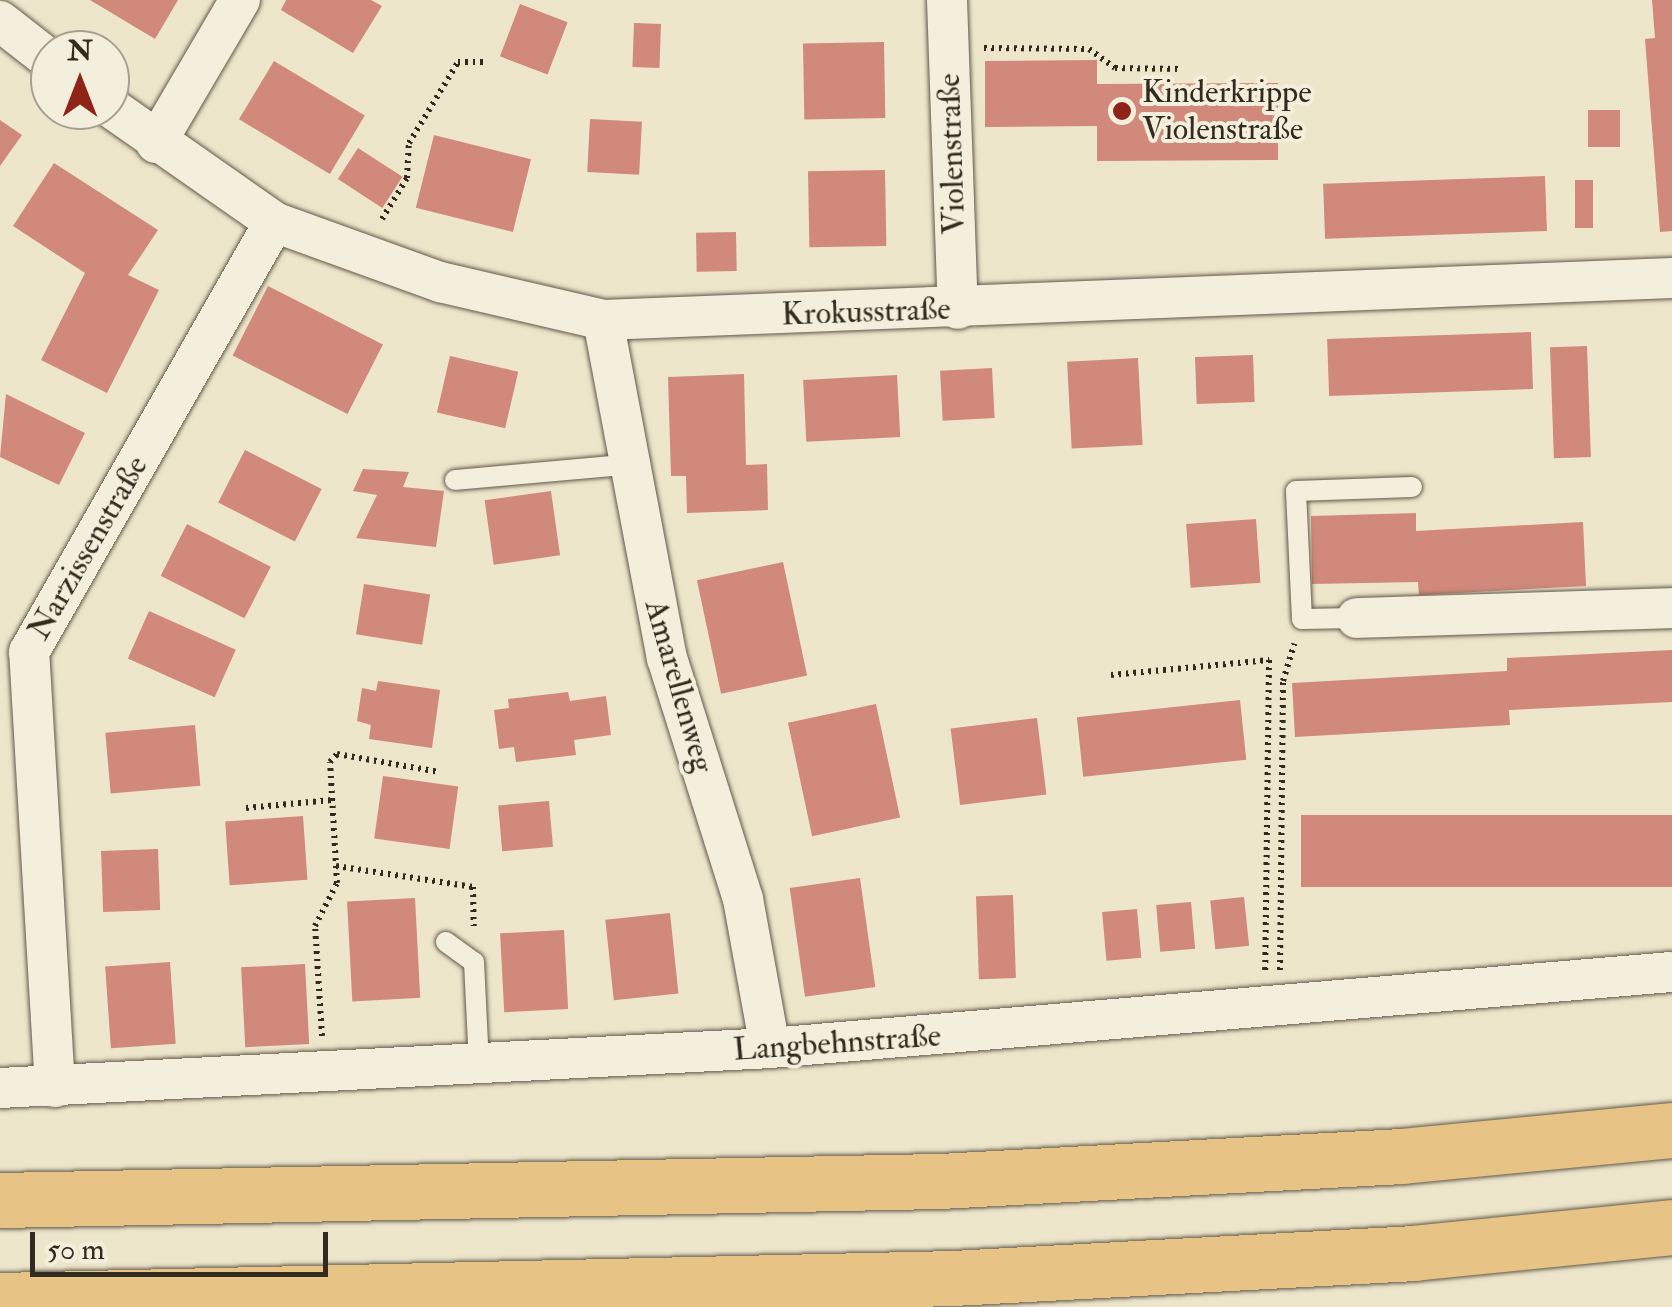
<!DOCTYPE html>
<html>
<head>
<meta charset="utf-8">
<style>
  body { margin:0 }
  #map { position:relative; width:1672px; height:1307px; overflow:hidden; background:#eee6cb; font-family:"IM FELL Double Pica",serif }
  div>[style] { position:absolute }
  [style*='--x'] { left:calc(var(--x)*1px); top:calc(var(--y)*1px); width:calc(var(--w)*1px); rotate:calc(var(--a)*1deg) }
  .building>* { inset:0; background:#d0897a; transform-origin:0 0 }
  .path>* { height:6px; margin-top:-3px; transform-origin:0; background:repeating-linear-gradient(90deg,#332a1f 0 2.5px,transparent 0 7.5px) }
  .roads { filter:drop-shadow(0 0 2px #62594a) drop-shadow(0 0 2px #62594a) }
  .service>* { height:20px; margin:-10px; padding:0 10px; transform-origin:10px; border-radius:10px; background:#f4efdd }
  .minor>* { height:40px; margin:-20px; padding:0 20px; transform-origin:20px; border-radius:20px; background:#f4efdd }
  .motorway>* { height:55px; margin:-27.5px; padding:0 27.5px; transform-origin:27.5px; border-radius:27.5px; background:#e7c386 }
  .dots>* { width:28px; height:28px; translate:-50% -50%; box-sizing:border-box; border:5px solid #f4efdd; border-radius:50% }
  span { translate:-50% -50%; white-space:nowrap; text-align:center; line-height:1.15; -webkit-text-stroke:8px #f4efdd; paint-order:stroke }
  .poi-label { font-size:32px; color:#332a1f }
  .left { translate:0 -50%; text-align:left }
  .street-label { font-size:32px; color:#332a1f }
  .north { position:absolute; left:30px; top:30px; width:100px; height:100px; box-sizing:border-box; background:#f4efdd; border:2px solid #a7a091; border-radius:50%; rotate:0deg; font-size:28px; font-weight:700; line-height:40px; text-align:center; color:#332a1f }
  .north::after { content:''; display:block; margin:auto; width:35px; height:45px; background:#8f2418; clip-path:polygon(50% 0,100% 100%,50% 72%,0 100%) }
  .scale { position:absolute; left:30px; top:1232px; width:298px; height:45px; box-sizing:border-box; border:5px solid #332a1f; border-top:0; padding-left:12px; font-size:30px; line-height:35px; white-space:nowrap; color:#332a1f; -webkit-text-stroke:8px #f4efdd; paint-order:stroke }
</style>
</head>
<body>
<div id="map">
  <div class="building">
    <i style="clip-path:polygon(90px 0,178px 0,155px 39px)"></i>
    <i style="clip-path:polygon(286px 0,371px 0,382px 6px,353px 53px,281px 10px)"></i>
    <i style="clip-path:polygon(1652px 0,1672px 0,1672px 231px,1660px 232px,1645px 39px,1655px 38px)"></i>
    <i style="left:520px;top:4px;width:51px;height:56px;rotate:21deg"></i>
    <i style="left:634px;top:23px;width:27px;height:44px;rotate:2deg"></i>
    <i style="left:884px;top:42px;width:76px;height:81px;rotate:89deg"></i>
    <i style="clip-path:polygon(1097px 60px,1097px 84px,1278px 83px,1278px 160px,1097px 161px,1097px 126px,985px 127px,985px 61px)"></i>
    <i style="left:274px;top:61px;width:106px;height:68px;rotate:31deg"></i>
    <i style="left:1588px;top:110px;width:32px;height:37px"></i>
    <i style="left:590px;top:119px;width:52px;height:53px;rotate:3deg"></i>
    <i style="clip-path:polygon(0 120px,22px 135px,0 166px)"></i>
    <i style="left:434px;top:135px;width:100px;height:75px;rotate:14deg"></i>
    <i style="left:358px;top:148px;width:53px;height:37px;rotate:33deg"></i>
    <i style="clip-path:polygon(54px 163px,158px 230px,128px 275px,159px 290px,107px 393px,41px 360px,85px 273px,13px 226px)"></i>
    <i style="left:885px;top:170px;width:76px;height:77px;rotate:89deg"></i>
    <i style="left:1545px;top:176px;width:55px;height:222px;rotate:88deg"></i>
    <i style="left:1575px;top:180px;width:18px;height:48px"></i>
    <i style="left:736px;top:232px;width:39px;height:40px;rotate:89deg"></i>
    <i style="left:268px;top:286px;width:129px;height:78px;rotate:27deg"></i>
    <i style="left:1531px;top:332px;width:57px;height:204px;rotate:88deg"></i>
    <i style="left:1587px;top:346px;width:111px;height:37px;rotate:88deg"></i>
    <i style="left:1253px;top:355px;width:47px;height:58px;rotate:88deg"></i>
    <i style="left:450px;top:356px;width:70px;height:58px;rotate:13deg"></i>
    <i style="left:1138px;top:358px;width:87px;height:71px;rotate:87deg"></i>
    <i style="left:992px;top:368px;width:50px;height:52px;rotate:87deg"></i>
    <i style="clip-path:polygon(744px 374px,746px 465px,767px 464px,768px 510px,687px 513px,686px 476px,671px 476px,668px 377px)"></i>
    <i style="left:897px;top:375px;width:62px;height:94px;rotate:87deg"></i>
    <i style="clip-path:polygon(6px 394px,85px 433px,59px 485px,0 457px)"></i>
    <i style="left:245px;top:450px;width:86px;height:59px;rotate:27deg"></i>
    <i style="clip-path:polygon(363px 469px,409px 472px,403px 487px,444px 491px,436px 547px,356px 538px,377px 495px,353px 491px)"></i>
    <i style="left:551px;top:491px;width:65px;height:67px;rotate:82deg"></i>
    <i style="clip-path:polygon(1416px 513px,1416px 531px,1583px 522px,1586px 586px,1419px 595px,1418px 582px,1312px 584px,1311px 516px)"></i>
    <i style="left:1256px;top:519px;width:64px;height:70px;rotate:86deg"></i>
    <i style="left:187px;top:524px;width:94px;height:58px;rotate:27deg"></i>
    <i style="left:783px;top:562px;width:116px;height:88px;rotate:78deg"></i>
    <i style="left:364px;top:584px;width:67px;height:51px;rotate:9deg"></i>
    <i style="left:149px;top:611px;width:95px;height:52px;rotate:24deg"></i>
    <i style="clip-path:polygon(1672px 650px,1672px 702px,1509px 710px,1510px 725px,1295px 737px,1292px 683px,1507px 671px,1507px 658px)"></i>
    <i style="clip-path:polygon(378px 681px,440px 690px,432px 748px,369px 739px,371px 725px,357px 721px,362px 688px,376px 691px)"></i>
    <i style="clip-path:polygon(568px 692px,570px 701px,606px 696px,611px 735px,574px 740px,576px 755px,516px 762px,514px 747px,499px 749px,494px 710px,509px 708px,508px 699px)"></i>
    <i style="left:1240px;top:700px;width:60px;height:164px;rotate:84deg"></i>
    <i style="left:876px;top:704px;width:116px;height:90px;rotate:78deg"></i>
    <i style="left:1037px;top:718px;width:77px;height:87px;rotate:83deg"></i>
    <i style="left:195px;top:725px;width:61px;height:90px;rotate:85deg"></i>
    <i style="left:383px;top:776px;width:76px;height:63px;rotate:8deg"></i>
    <i style="left:549px;top:801px;width:46px;height:51px;rotate:85deg"></i>
    <i style="left:1672px;top:815px;width:72px;height:371px;rotate:90deg"></i>
    <i style="left:303px;top:816px;width:64px;height:78px;rotate:86deg"></i>
    <i style="left:158px;top:849px;width:61px;height:57px;rotate:88deg"></i>
    <i style="left:860px;top:878px;width:110px;height:71px;rotate:82deg"></i>
    <i style="left:1013px;top:895px;width:83px;height:37px;rotate:88deg"></i>
    <i style="left:1244px;top:897px;width:49px;height:34px;rotate:84deg"></i>
    <i style="left:415px;top:898px;width:100px;height:68px;rotate:87deg"></i>
    <i style="left:1191px;top:902px;width:47px;height:35px;rotate:85deg"></i>
    <i style="left:1137px;top:909px;width:49px;height:35px;rotate:85deg"></i>
    <i style="left:670px;top:913px;width:81px;height:65px;rotate:84deg"></i>
    <i style="left:564px;top:930px;width:79px;height:64px;rotate:87deg"></i>
    <i style="left:170px;top:962px;width:82px;height:65px;rotate:86deg"></i>
    <i style="left:305px;top:964px;width:80px;height:64px;rotate:87deg"></i>
  </div>
  <div class="path">
    <i style="--x:984;--y:48;--w:105;--a:0.5"></i>
    <i style="--x:1089;--y:49;--w:32;--a:36"></i>
    <i style="--x:1115;--y:68;--w:67;--a:0.9"></i>
    <i style="--x:382;--y:219;--w:48;--a:-58.6"></i>
    <i style="--x:407;--y:178;--w:35;--a:-87"></i>
    <i style="--x:409;--y:143;--w:95;--a:-58.8"></i>
    <i style="--x:458;--y:62;--w:29;--a:0"></i>
    <i style="--x:1111;--y:675;--w:159;--a:-5.4"></i>
    <i style="--x:1269;--y:660;--w:311;--a:90.7"></i>
    <i style="--x:246;--y:808;--w:86;--a:-5.3"></i>
    <i style="--x:336;--y:866;--w:139;--a:8.7"></i>
    <i style="--x:473;--y:887;--w:39;--a:89"></i>
    <i style="--x:1280;--y:970;--w:289;--a:-89.4"></i>
    <i style="--x:1283;--y:681;--w:39;--a:-73"></i>
    <i style="--x:322;--y:1036;--w:110;--a:-93.6"></i>
    <i style="--x:315;--y:926;--w:48;--a:-62.9"></i>
    <i style="--x:337;--y:883;--w:121;--a:-93.3"></i>
    <i style="--x:330;--y:762;--w:11;--a:-49"></i>
    <i style="--x:337;--y:754;--w:104;--a:10"></i>
  </div>
  <div class="roads">
    <div class="service">
      <i style="--x:455;--y:480;--w:170;--a:-5.1"></i>
      <i style="--x:1357;--y:618;--w:55;--a:179"></i>
      <i style="--x:1302;--y:619;--w:128;--a:-92.7"></i>
      <i style="--x:1296;--y:491;--w:116;--a:-2"></i>
      <i style="--x:446;--y:942;--w:34;--a:36"></i>
      <i style="--x:474;--y:962;--w:102;--a:87.2"></i>
    </div>
    <div class="minor">
      <i style="--x:947;--y:0;--w:309;--a:88"></i>
      <i style="--x:0;--y:21;--w:63;--a:38"></i>
      <i style="--x:110;--y:107;--w:200;--a:35"></i>
      <i style="--x:274;--y:222;--w:177;--a:19.9"></i>
      <i style="--x:440;--y:282;--w:167;--a:13.1"></i>
      <i style="--x:603;--y:320;--w:1070;--a:-2.25"></i>
      <i style="--x:156;--y:143;--w:166;--a:-59.6"></i>
      <i style="--x:603;--y:320;--w:344;--a:79.3"></i>
      <i style="--x:667;--y:658;--w:253;--a:72.5"></i>
      <i style="--x:743;--y:899;--w:151;--a:79.7"></i>
      <i style="--x:1357;--y:618;--w:315;--a:-1.8"></i>
      <i style="--x:55;--y:1087;--w:436;--a:-93.4"></i>
      <i style="--x:29;--y:652;--w:495;--a:-60.3"></i>
      <i style="--x:0;--y:1088;--w:771;--a:-2.97"></i>
      <i style="--x:770;--y:1048;--w:905;--a:-4.82"></i>
    </div>
    <div class="motorway">
      <i style="--x:0;--y:1200;--w:940;--a:-1.16"></i>
      <i style="--x:940;--y:1181;--w:462;--a:-3.1"></i>
      <i style="--x:1401;--y:1156;--w:272;--a:-5.5"></i>
      <i style="--x:0;--y:1300;--w:953;--a:-1.32"></i>
      <i style="--x:953;--y:1278;--w:461;--a:-3.1"></i>
      <i style="--x:1413;--y:1253;--w:260;--a:-5.7"></i>
    </div>
  </div>
  <div class="dots">
    <i style="left:1122px;top:111px;background:#8f2418"></i>
  </div>
  <div class="poi-label">
    <span class="left" style="left:1142px;top:111px">Kinderkrippe<br>Violenstraße</span>
  </div>
  <div class="street-label">
    <span style="left:952px;top:154px;rotate:-92deg">Violenstraße</span>
    <span style="left:866px;top:312px;rotate:-2deg">Krokusstraße</span>
    <span style="left:88px;top:548px;rotate:-60deg">Narzissenstraße</span>
    <span style="left:679px;top:686px;rotate:74deg">Amarellenweg</span>
    <span style="left:837px;top:1043px;rotate:-4deg">Langbehnstraße</span>
  </div>
  <div class="north">N</div>
  <div class="scale">50 m</div>
</div>
</body>
</html>
